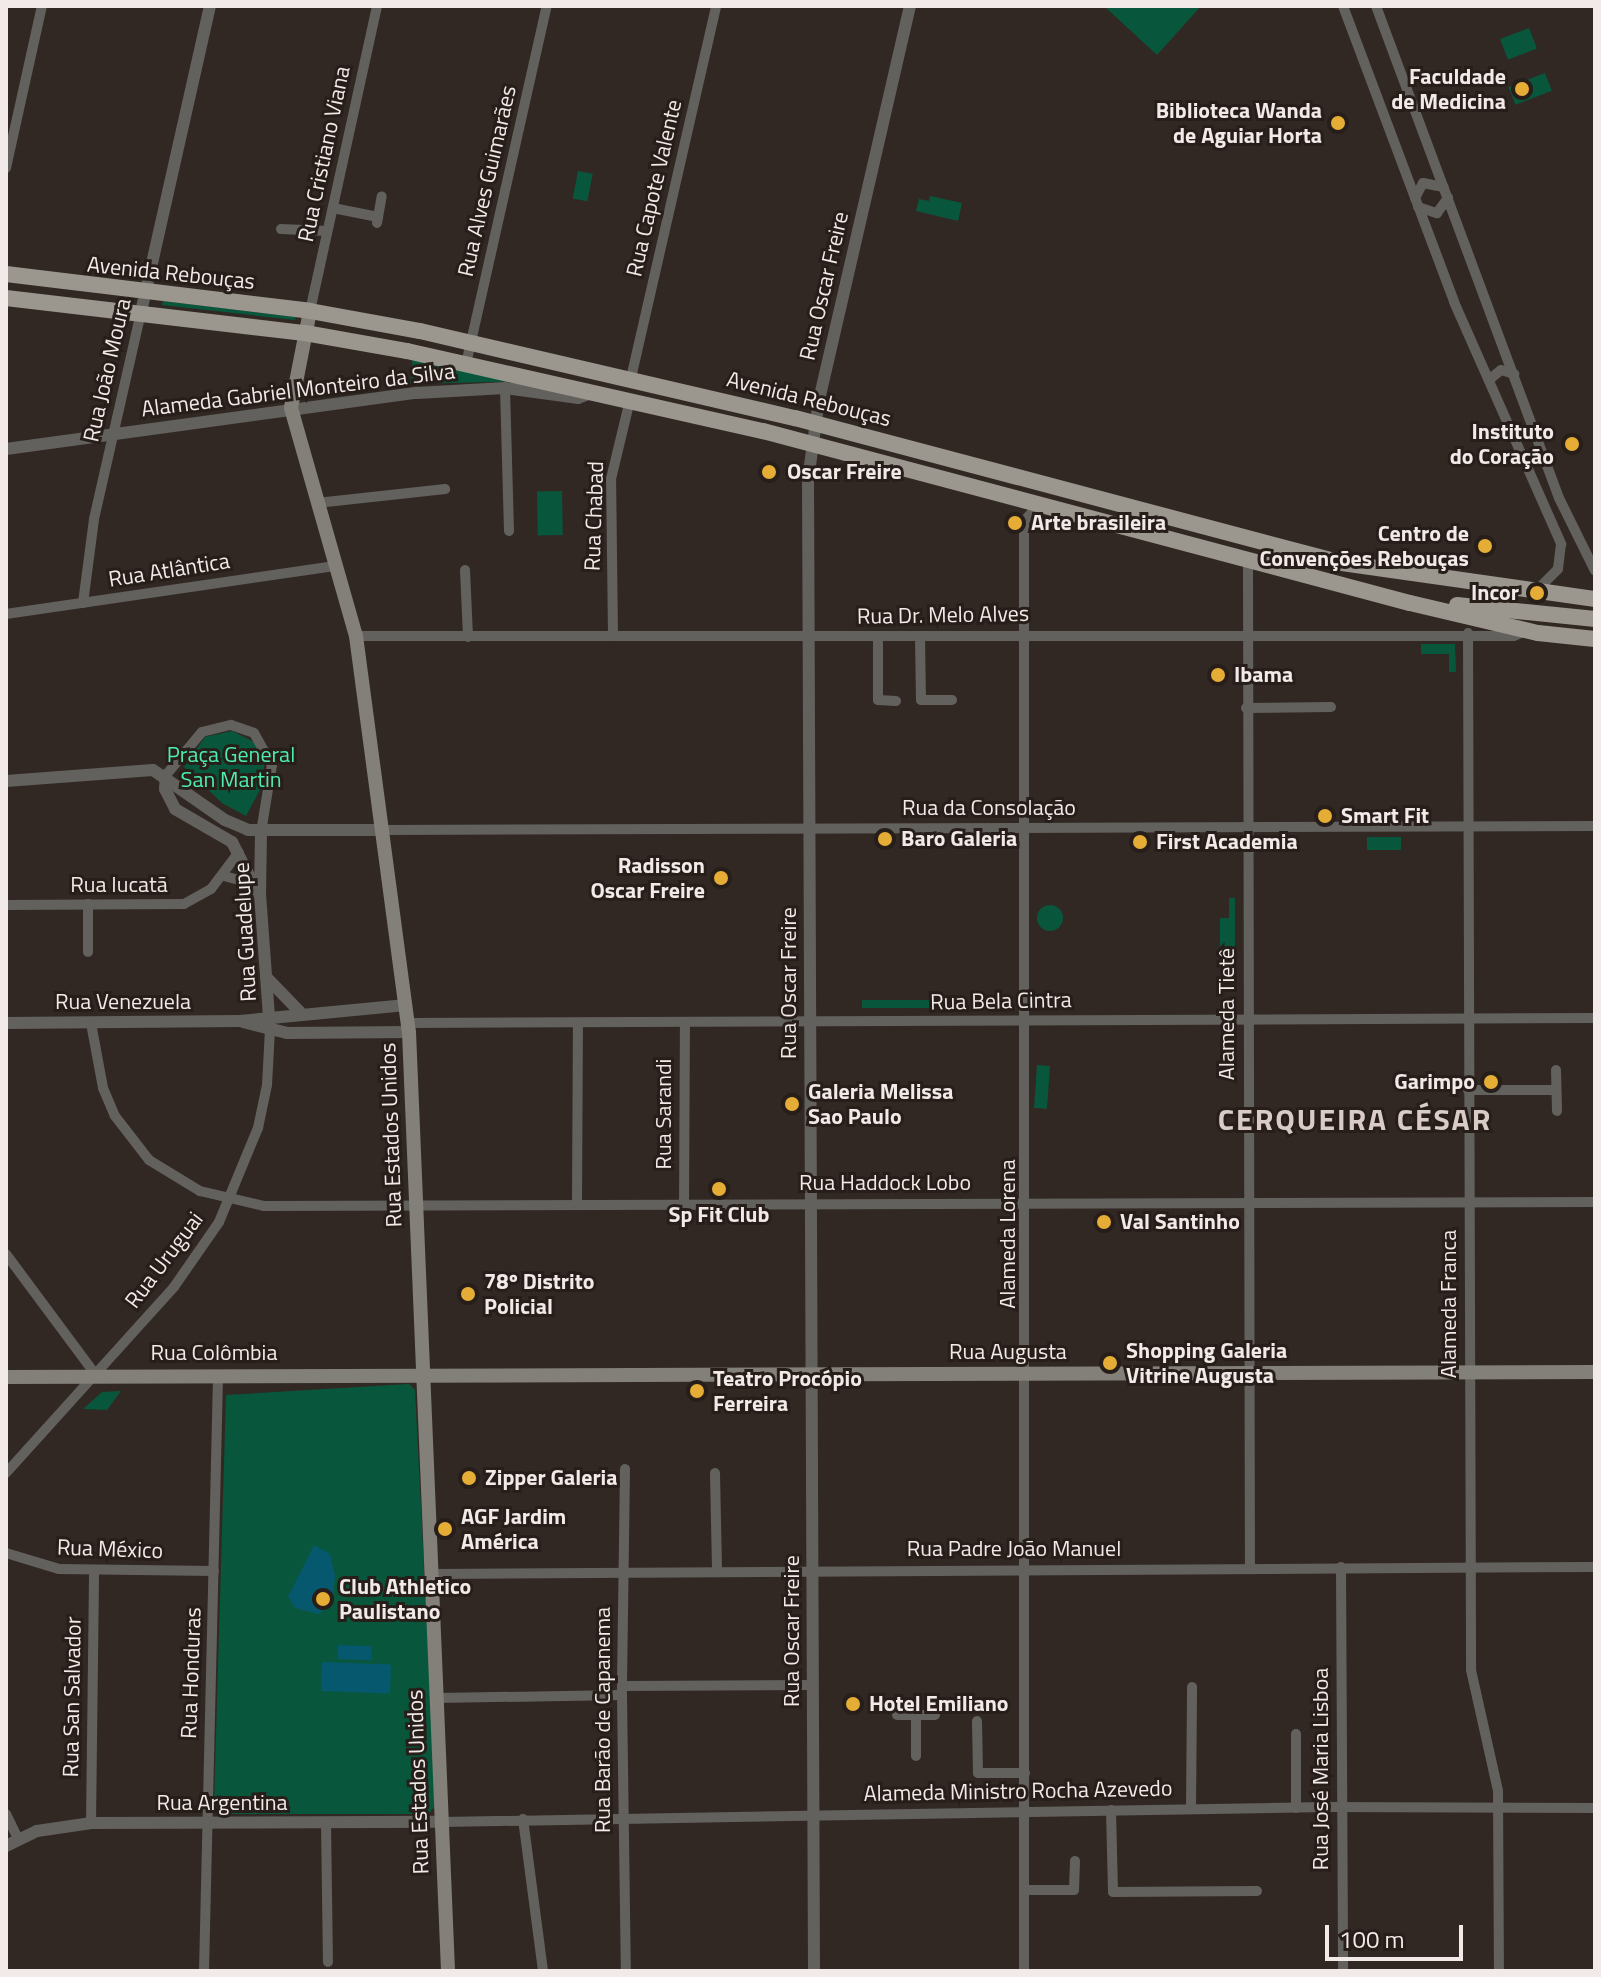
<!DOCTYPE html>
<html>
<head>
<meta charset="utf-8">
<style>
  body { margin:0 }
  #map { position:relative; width:1601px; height:1977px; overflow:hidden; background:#312824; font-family:"Titillium Web",sans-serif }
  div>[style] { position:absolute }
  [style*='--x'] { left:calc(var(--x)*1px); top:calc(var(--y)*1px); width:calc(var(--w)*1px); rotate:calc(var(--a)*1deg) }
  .green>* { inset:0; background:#08573c; transform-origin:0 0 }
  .round { border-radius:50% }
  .water>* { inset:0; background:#06586e; transform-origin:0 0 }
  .minor>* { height:10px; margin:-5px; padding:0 5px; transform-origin:5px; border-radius:5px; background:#63615d }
  .tertiary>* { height:12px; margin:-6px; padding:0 6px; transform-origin:6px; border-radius:6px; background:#63615d }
  .secondary>* { height:14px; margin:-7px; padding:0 7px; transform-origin:7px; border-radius:7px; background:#838079 }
  .primary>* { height:16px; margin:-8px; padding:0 8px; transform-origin:8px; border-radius:8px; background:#9b978e }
  .dots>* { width:22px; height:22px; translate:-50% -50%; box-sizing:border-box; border:4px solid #271e1a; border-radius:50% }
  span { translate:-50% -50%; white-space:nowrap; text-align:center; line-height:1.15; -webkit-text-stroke:6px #271e1a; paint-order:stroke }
  .poi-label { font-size:22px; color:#f1eae8; font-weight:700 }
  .right { translate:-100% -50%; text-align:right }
  .left { translate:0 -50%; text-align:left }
  .street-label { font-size:22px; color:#f1eae8 }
  .park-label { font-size:22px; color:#4decaf }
  .district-label { font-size:30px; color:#d9ccc7; font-weight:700; letter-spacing:2px }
  .frame { position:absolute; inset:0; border:8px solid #f1eae8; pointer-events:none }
  .scale { position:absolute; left:1325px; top:1925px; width:138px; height:36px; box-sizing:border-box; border:4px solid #f1eae8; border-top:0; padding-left:10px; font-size:24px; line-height:28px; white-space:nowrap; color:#f1eae8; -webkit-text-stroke:6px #271e1a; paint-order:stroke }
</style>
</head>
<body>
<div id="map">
  <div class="green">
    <i style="clip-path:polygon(1104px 6px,1201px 6px,1157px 55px)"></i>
    <i style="left:1529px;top:28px;width:22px;height:31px;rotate:69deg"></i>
    <i style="left:1545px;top:73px;width:19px;height:39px;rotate:69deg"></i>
    <i style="left:578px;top:171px;width:15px;height:28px;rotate:11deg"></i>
    <i style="clip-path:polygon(930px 196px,962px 203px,958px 221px,916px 211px,919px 199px,929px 201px)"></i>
    <i style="clip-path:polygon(163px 301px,296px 317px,295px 320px,162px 305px)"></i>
    <i style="clip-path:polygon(413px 355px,528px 381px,410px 384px)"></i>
    <i style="left:562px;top:491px;width:44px;height:25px;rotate:89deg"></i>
    <i style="clip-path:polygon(1421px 644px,1455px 644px,1456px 672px,1449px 672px,1449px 654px,1421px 654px)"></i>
    <i style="clip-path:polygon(232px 731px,254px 742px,264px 759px,264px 782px,246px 816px,222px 803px,184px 767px,205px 737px)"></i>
    <i style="left:1401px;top:837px;width:13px;height:34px;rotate:90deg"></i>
    <i style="clip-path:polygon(1229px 898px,1235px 898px,1235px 951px,1220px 951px,1220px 918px,1229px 918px)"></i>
    <i class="round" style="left:1037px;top:905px;width:26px;height:26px"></i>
    <i style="left:937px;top:1000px;width:8px;height:75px;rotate:90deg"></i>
    <i style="left:1037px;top:1065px;width:13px;height:43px;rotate:4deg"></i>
    <i style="clip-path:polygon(409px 1384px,415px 1390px,436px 1805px,428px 1814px,222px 1814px,214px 1804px,226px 1395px)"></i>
    <i style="clip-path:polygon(121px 1391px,107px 1410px,83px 1409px,102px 1392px)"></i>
  </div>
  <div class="water">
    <i style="clip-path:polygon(314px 1545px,330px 1554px,335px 1576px,332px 1603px,319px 1614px,295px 1608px,288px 1597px)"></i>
    <i style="left:338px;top:1645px;width:34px;height:14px;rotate:2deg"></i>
    <i style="left:322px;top:1662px;width:69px;height:29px;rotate:2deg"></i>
  </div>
  <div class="minor">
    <i style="--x:1343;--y:6;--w:316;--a:69.4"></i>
    <i style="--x:1454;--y:302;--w:265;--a:66.1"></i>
    <i style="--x:1561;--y:544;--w:25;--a:97"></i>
    <i style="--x:1558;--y:569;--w:31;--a:135"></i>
    <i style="--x:1376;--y:6;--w:525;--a:69.6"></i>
    <i style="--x:1559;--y:498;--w:81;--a:63.7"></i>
    <i style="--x:6;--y:168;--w:166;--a:-77.5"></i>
    <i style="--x:1415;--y:198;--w:17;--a:-62"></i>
    <i style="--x:1423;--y:183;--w:21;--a:11"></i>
    <i style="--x:1418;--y:207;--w:20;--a:18"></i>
    <i style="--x:1437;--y:213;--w:19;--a:-54"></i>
    <i style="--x:333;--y:208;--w:46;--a:11.3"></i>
    <i style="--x:377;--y:223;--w:27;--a:-80"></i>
    <i style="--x:281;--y:229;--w:46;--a:2.5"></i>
    <i style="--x:310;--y:311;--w:312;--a:-77.6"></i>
    <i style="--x:466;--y:364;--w:367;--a:-77.3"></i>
    <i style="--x:631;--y:378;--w:382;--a:-77.1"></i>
    <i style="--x:1490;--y:379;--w:14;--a:-39"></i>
    <i style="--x:1501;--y:370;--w:14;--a:17"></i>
    <i style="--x:505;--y:388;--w:143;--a:88.4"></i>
    <i style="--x:317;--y:503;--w:129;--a:-6.2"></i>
    <i style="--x:1248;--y:558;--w:1010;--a:89.89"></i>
    <i style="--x:465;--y:570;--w:67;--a:87.4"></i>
    <i style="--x:83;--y:603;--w:85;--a:-82.5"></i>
    <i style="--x:94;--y:519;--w:212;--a:-77.2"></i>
    <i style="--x:6;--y:614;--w:334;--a:-8.3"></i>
    <i style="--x:1468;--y:633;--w:1037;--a:89.83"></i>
    <i style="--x:1471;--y:1670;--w:124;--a:77.4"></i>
    <i style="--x:1498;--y:1791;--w:180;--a:89.7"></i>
    <i style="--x:356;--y:636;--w:1158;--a:0"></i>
    <i style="--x:1514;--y:636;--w:13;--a:-23"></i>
    <i style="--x:613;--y:636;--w:157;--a:-90.7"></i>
    <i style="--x:611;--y:479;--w:81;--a:-76.5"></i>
    <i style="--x:878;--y:637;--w:63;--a:90"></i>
    <i style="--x:878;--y:700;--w:18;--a:3"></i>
    <i style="--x:920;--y:637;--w:63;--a:89.1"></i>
    <i style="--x:921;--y:700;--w:31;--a:0"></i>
    <i style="--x:1246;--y:708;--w:85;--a:-0.7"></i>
    <i style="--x:166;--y:775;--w:56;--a:-50.1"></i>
    <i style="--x:202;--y:732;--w:30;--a:-14"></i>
    <i style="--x:231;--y:725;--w:24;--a:19"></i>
    <i style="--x:254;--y:733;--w:37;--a:61"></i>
    <i style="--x:272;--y:765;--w:68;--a:99.3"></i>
    <i style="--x:383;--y:830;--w:1212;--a:-0.19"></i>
    <i style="--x:224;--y:876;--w:31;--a:15"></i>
    <i style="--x:6;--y:905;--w:178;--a:-0.3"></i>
    <i style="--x:184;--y:904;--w:31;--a:-29"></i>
    <i style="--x:211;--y:889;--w:46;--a:-52.9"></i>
    <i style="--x:88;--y:952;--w:48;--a:-90"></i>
    <i style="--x:91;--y:1023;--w:66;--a:79.5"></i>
    <i style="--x:103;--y:1088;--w:30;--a:67"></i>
    <i style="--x:115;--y:1116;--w:56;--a:52.3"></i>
    <i style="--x:149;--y:1160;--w:60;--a:31.3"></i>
    <i style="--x:200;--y:1191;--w:66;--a:13.2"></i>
    <i style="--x:264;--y:1206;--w:1331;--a:-0.17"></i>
    <i style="--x:408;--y:1023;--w:1187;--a:-0.24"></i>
    <i style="--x:1556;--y:1070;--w:41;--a:88.6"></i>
    <i style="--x:1468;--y:1090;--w:88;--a:0"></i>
    <i style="--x:577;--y:1203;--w:179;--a:-89.7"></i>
    <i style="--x:684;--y:1205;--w:182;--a:-89.7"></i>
    <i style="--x:6;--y:1254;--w:149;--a:53.4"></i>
    <i style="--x:625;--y:1469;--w:226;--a:90.8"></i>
    <i style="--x:622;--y:1695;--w:276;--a:89.2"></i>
    <i style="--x:6;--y:1473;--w:251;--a:-47.9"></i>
    <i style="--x:174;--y:1287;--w:79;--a:-55.3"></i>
    <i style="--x:219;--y:1222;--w:102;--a:-67.5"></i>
    <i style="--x:258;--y:1128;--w:44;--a:-78.2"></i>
    <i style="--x:267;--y:1085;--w:55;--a:-86.9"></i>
    <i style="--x:715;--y:1473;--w:98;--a:88.8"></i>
    <i style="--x:6;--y:1553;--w:55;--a:16.8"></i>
    <i style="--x:59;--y:1569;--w:155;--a:0.7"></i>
    <i style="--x:1341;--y:1567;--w:404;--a:89.7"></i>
    <i style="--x:434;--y:1574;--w:1161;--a:-0.35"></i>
    <i style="--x:622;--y:1686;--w:190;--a:-0.3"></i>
    <i style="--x:437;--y:1698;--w:185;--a:-0.9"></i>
    <i style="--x:897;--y:1715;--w:38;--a:0"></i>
    <i style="--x:977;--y:1721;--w:52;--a:88.9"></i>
    <i style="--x:978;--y:1773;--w:47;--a:0"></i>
    <i style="--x:1296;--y:1734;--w:74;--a:90"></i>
    <i style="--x:916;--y:1756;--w:40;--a:-90"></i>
    <i style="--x:1191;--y:1809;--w:122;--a:-89.5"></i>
    <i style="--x:1111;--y:1810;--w:82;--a:88.6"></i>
    <i style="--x:1113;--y:1892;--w:144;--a:-0.4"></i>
    <i style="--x:6;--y:1814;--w:28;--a:64"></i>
    <i style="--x:523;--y:1819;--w:153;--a:82.5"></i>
    <i style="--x:326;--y:1822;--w:140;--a:89.2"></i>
    <i style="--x:442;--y:1822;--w:883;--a:-0.97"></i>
    <i style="--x:1325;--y:1807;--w:270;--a:0.2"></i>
    <i style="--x:91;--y:1823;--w:252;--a:-89.3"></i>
    <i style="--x:1025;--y:1890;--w:49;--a:0"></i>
    <i style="--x:1074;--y:1890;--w:29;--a:-88"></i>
    <i style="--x:204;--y:1971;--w:595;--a:-88.65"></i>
    <i style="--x:1024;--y:1971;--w:1450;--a:-90"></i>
    <i style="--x:1024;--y:521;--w:23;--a:-47"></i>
  </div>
  <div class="tertiary">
    <i style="--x:141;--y:312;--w:314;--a:-77.3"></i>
    <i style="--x:6;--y:449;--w:415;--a:-7.8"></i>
    <i style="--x:417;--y:393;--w:88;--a:-3.3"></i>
    <i style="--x:505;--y:388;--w:74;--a:7.8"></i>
    <i style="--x:578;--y:398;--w:17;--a:-21"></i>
    <i style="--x:166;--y:775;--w:14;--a:94"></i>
    <i style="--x:165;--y:789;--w:22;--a:63"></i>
    <i style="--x:175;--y:809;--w:66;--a:30.1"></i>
    <i style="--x:232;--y:842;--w:57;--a:63"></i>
    <i style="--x:6;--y:781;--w:147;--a:-4.3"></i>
    <i style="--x:153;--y:770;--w:88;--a:34.8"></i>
    <i style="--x:225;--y:820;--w:25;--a:23"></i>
    <i style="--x:248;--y:830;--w:135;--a:0"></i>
    <i style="--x:261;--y:832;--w:62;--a:90.9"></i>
    <i style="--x:260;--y:894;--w:136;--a:85.8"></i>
    <i style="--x:266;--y:977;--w:49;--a:45.8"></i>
    <i style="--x:243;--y:1022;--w:45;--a:14"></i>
    <i style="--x:287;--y:1033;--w:122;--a:-0.5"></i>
    <i style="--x:6;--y:1023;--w:234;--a:-0.5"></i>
    <i style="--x:240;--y:1021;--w:167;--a:-5.5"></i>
    <i style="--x:6;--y:1846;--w:34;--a:-26"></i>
    <i style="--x:37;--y:1831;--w:55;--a:-8.4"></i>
    <i style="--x:91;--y:1823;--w:351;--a:-0.2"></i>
    <i style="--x:814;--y:1971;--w:1491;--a:-90.23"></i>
    <i style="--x:808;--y:480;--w:81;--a:-82.2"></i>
    <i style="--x:819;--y:400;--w:404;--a:-77"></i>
  </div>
  <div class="secondary">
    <i style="--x:310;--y:311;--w:99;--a:101.1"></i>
    <i style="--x:291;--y:408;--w:237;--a:74.1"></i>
    <i style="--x:356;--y:636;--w:400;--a:82.4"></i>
    <i style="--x:409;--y:1032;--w:940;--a:87.62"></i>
    <i style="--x:6;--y:1377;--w:1589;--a:-0.18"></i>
  </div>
  <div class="primary">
    <i style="--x:6;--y:274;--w:306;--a:6.9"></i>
    <i style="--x:310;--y:311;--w:112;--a:10.3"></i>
    <i style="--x:420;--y:331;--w:385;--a:13.1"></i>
    <i style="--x:795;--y:418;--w:566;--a:14.85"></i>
    <i style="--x:1342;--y:563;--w:256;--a:8.1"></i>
    <i style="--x:6;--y:298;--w:301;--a:6.7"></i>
    <i style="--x:305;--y:333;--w:104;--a:10"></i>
    <i style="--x:407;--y:351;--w:365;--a:12.7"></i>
    <i style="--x:763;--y:431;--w:669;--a:14.89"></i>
    <i style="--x:1410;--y:603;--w:131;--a:13.2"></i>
    <i style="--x:1538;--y:633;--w:57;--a:6"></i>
    <i style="--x:1457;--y:605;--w:139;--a:5.8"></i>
  </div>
  <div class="dots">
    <i style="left:1522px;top:89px;background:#e6ad36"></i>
    <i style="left:1338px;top:123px;background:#e6ad36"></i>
    <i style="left:1572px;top:444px;background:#e6ad36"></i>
    <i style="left:769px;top:472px;background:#e6ad36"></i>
    <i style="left:1015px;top:523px;background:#e6ad36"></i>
    <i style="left:1485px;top:546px;background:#e6ad36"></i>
    <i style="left:1537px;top:593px;background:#e6ad36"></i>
    <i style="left:1218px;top:675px;background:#e6ad36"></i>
    <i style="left:1325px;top:816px;background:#e6ad36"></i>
    <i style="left:885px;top:839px;background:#e6ad36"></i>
    <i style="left:1140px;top:842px;background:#e6ad36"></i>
    <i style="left:721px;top:878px;background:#e6ad36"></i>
    <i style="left:1491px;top:1082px;background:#e6ad36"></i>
    <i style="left:792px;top:1104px;background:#e6ad36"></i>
    <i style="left:719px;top:1189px;background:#e6ad36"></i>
    <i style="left:1104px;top:1222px;background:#e6ad36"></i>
    <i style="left:468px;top:1294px;background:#e6ad36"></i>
    <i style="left:1110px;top:1363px;background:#e6ad36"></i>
    <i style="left:697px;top:1391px;background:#e6ad36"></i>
    <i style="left:469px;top:1478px;background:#e6ad36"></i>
    <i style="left:445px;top:1529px;background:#e6ad36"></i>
    <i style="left:323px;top:1599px;background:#e6ad36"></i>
    <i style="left:853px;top:1704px;background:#e6ad36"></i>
  </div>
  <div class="poi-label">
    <span class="right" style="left:1506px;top:89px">Faculdade<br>de Medicina</span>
    <span class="right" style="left:1322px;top:123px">Biblioteca Wanda<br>de Aguiar Horta</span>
    <span class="right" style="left:1554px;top:444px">Instituto<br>do Coração</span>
    <span class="left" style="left:787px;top:472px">Oscar Freire</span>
    <span class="left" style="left:1031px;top:523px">Arte brasileira</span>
    <span class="right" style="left:1469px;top:546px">Centro de<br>Convenções Rebouças</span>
    <span class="right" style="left:1519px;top:593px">Incor</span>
    <span class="left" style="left:1234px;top:675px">Ibama</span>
    <span class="left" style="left:1341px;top:816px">Smart Fit</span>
    <span class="left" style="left:901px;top:839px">Baro Galeria</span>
    <span class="left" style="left:1156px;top:842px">First Academia</span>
    <span class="right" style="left:705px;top:878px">Radisson<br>Oscar Freire</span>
    <span class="right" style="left:1475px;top:1082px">Garimpo</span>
    <span class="left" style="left:808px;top:1104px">Galeria Melissa<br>Sao Paulo</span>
    <span style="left:719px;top:1215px">Sp Fit Club</span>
    <span class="left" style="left:1120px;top:1222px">Val Santinho</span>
    <span class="left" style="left:484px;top:1294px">78º Distrito<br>Policial</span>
    <span class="left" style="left:1126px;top:1363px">Shopping Galeria<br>Vitrine Augusta</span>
    <span class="left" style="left:713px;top:1391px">Teatro Procópio<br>Ferreira</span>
    <span class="left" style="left:485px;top:1478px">Zipper Galeria</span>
    <span class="left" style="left:461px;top:1529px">AGF Jardim<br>América</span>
    <span class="left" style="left:339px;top:1599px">Club Athletico<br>Paulistano</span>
    <span class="left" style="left:869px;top:1704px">Hotel Emiliano</span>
  </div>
  <div class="street-label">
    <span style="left:324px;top:154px;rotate:-78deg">Rua Cristiano Viana</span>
    <span style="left:487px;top:181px;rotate:-77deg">Rua Alves Guimarães</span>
    <span style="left:654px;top:188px;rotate:-77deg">Rua Capote Valente</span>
    <span style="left:171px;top:273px;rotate:6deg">Avenida Rebouças</span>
    <span style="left:824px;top:286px;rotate:-77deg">Rua Oscar Freire</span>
    <span style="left:107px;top:370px;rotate:-77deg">Rua João Moura</span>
    <span style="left:298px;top:390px;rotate:-7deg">Alameda Gabriel Monteiro da Silva</span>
    <span style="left:809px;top:399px;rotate:14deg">Avenida Rebouças</span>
    <span style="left:594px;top:516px;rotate:-88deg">Rua Chabad</span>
    <span style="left:169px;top:570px;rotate:-9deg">Rua Atlântica</span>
    <span style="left:943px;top:615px;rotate:-1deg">Rua Dr. Melo Alves</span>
    <span style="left:989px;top:808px">Rua da Consolação</span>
    <span style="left:119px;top:885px">Rua Iucatã</span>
    <span style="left:245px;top:932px;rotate:-93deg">Rua Guadelupe</span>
    <span style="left:789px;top:983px;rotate:-90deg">Rua Oscar Freire</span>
    <span style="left:1001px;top:1001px;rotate:-1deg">Rua Bela Cintra</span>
    <span style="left:123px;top:1002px">Rua Venezuela</span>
    <span style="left:1227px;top:1014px;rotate:-90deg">Alameda Tietê</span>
    <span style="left:664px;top:1114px;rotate:-90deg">Rua Sarandi</span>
    <span style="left:391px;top:1135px;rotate:-92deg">Rua Estados Unidos</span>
    <span style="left:885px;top:1183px">Rua Haddock Lobo</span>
    <span style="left:1008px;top:1234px;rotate:-90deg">Alameda Lorena</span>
    <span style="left:164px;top:1260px;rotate:-53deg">Rua Uruguai</span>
    <span style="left:1449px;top:1304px;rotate:-90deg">Alameda Franca</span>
    <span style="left:1008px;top:1352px">Rua Augusta</span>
    <span style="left:214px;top:1353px">Rua Colômbia</span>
    <span style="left:110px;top:1549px;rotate:2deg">Rua México</span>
    <span style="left:1014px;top:1549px">Rua Padre João Manuel</span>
    <span style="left:792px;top:1631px;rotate:-90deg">Rua Oscar Freire</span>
    <span style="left:191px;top:1673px;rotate:-88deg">Rua Honduras</span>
    <span style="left:72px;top:1697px;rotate:-89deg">Rua San Salvador</span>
    <span style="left:603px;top:1720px;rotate:-90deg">Rua Barão de Capanema</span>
    <span style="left:1321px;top:1769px;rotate:-90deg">Rua José Maria Lisboa</span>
    <span style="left:418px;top:1782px;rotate:-92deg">Rua Estados Unidos</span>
    <span style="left:1018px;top:1791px;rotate:-1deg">Alameda Ministro Rocha Azevedo</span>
    <span style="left:222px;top:1803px">Rua Argentina</span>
  </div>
  <div class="park-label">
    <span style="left:231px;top:767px">Praça General<br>San Martin</span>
  </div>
  <div class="district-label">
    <span style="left:1355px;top:1119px">CERQUEIRA CÉSAR</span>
  </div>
  <div class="frame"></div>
  <div class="scale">100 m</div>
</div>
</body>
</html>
